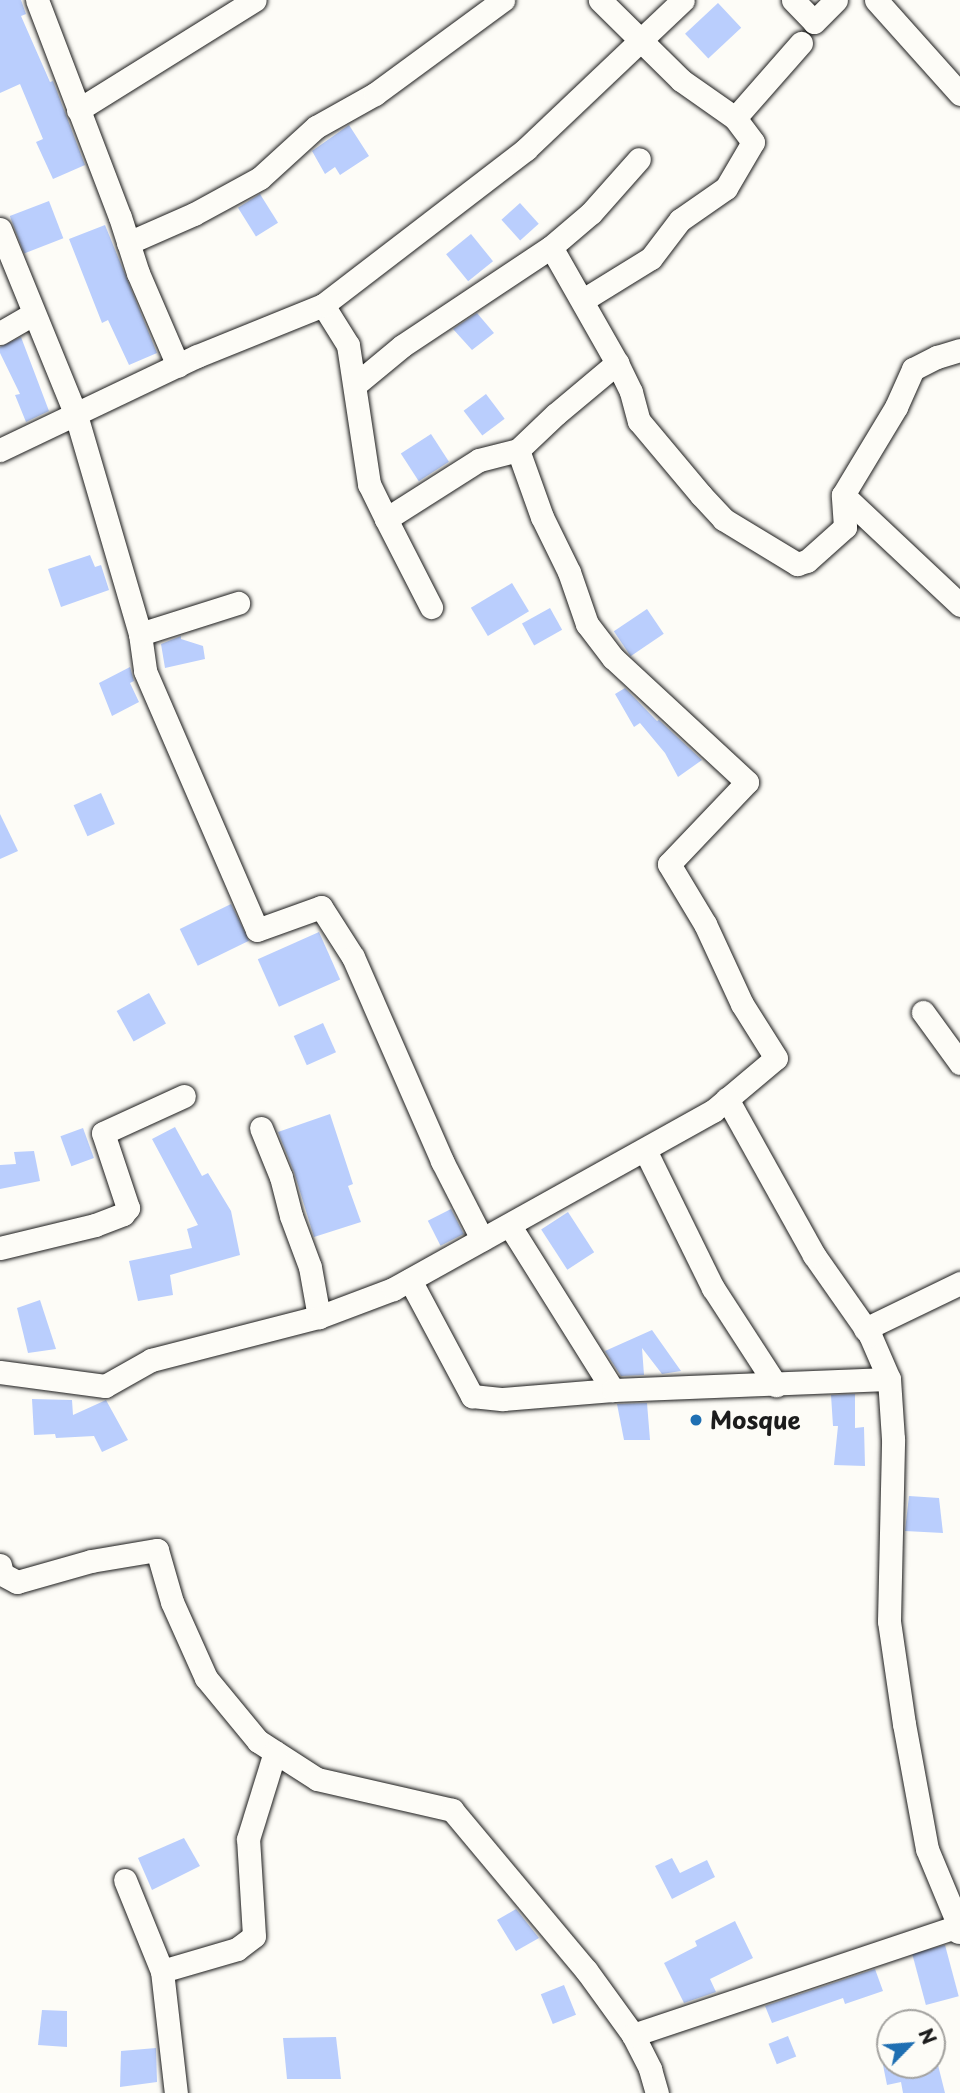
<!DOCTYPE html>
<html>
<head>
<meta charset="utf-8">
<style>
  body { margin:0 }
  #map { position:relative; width:960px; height:2093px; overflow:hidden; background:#fdfcf7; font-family:"Playpen Sans",sans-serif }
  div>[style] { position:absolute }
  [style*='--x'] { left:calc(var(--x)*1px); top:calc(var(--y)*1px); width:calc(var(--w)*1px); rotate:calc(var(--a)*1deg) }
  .building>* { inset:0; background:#bacefd; transform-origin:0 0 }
  .roads { filter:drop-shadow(0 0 2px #1c1c1c) drop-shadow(0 0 2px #1c1c1c) }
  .minor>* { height:23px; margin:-11.5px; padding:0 11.5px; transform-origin:11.5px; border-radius:11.5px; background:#fdfcf7 }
  .secondary>* { height:32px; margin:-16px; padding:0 16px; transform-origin:16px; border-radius:16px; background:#fdfcf7 }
  .dots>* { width:19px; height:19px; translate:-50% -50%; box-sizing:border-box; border:4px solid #fdfcf7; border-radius:50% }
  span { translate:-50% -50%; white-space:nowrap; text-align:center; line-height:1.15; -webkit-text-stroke:5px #fdfcf7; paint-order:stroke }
  .poi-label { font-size:24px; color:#1c1c1c; font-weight:700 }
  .left { translate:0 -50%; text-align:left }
  .north { position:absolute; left:876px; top:2009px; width:70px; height:70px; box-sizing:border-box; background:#fdfcf7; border:2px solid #a3a29f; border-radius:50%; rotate:65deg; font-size:19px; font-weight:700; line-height:28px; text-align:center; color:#1c1c1c }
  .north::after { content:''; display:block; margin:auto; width:24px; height:32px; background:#1f6fb2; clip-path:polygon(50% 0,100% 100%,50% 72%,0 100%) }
</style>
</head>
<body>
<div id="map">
  <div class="building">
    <i style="clip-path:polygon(0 0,21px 0,26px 14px,21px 16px,50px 82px,53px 81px,85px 165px,53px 179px,36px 142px,43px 139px,20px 84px,0 93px)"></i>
    <i style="left:718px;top:3px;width:34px;height:45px;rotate:47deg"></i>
    <i style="clip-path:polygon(349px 125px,369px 156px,340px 175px,335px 167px,325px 174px,312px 151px)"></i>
    <i style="left:260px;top:194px;width:34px;height:26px;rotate:58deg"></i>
    <i style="left:49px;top:201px;width:40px;height:42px;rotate:69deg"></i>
    <i style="left:520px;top:203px;width:28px;height:25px;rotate:48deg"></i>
    <i style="clip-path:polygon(105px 225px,157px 353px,129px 365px,108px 320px,102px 323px,69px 239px)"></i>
    <i style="left:471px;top:234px;width:35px;height:32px;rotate:51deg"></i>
    <i style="clip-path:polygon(477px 313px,494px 333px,472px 350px,453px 329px)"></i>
    <i style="clip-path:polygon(21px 337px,49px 411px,26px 422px,15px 395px,20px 394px,0 353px,0 347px)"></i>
    <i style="left:486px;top:394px;width:31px;height:28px;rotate:53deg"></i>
    <i style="left:431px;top:434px;width:33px;height:36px;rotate:57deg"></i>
    <i style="clip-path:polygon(90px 555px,95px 567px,101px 565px,109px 590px,61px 607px,48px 569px)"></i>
    <i style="left:512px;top:583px;width:33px;height:48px;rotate:59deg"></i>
    <i style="left:550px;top:608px;width:25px;height:32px;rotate:61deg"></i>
    <i style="left:647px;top:609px;width:30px;height:40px;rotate:56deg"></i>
    <i style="clip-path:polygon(181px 636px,181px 639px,203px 646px,205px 659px,165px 668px,161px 644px)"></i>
    <i style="clip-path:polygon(130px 667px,134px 681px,130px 683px,139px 702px,112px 716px,99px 683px)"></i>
    <i style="clip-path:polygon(625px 688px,657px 721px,659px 720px,702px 760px,678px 777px,665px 753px,640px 723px,634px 727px,615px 694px)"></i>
    <i style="left:101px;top:793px;width:34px;height:30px;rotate:66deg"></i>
    <i style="clip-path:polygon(0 814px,18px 851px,0 859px)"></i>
    <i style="left:231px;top:904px;width:41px;height:57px;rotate:64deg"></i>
    <i style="left:319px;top:932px;width:52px;height:67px;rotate:66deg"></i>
    <i style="left:149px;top:993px;width:35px;height:37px;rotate:61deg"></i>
    <i style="left:323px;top:1023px;width:32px;height:32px;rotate:66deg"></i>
    <i style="clip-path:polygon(330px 1114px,353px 1184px,348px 1186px,361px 1222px,314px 1237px,294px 1172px,278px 1132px)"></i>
    <i style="clip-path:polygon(175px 1127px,202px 1176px,208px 1173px,231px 1211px,240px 1255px,170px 1275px,173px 1295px,138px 1301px,129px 1261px,192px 1248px,187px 1229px,198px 1225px,152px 1139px)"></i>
    <i style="left:83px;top:1128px;width:32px;height:24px;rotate:70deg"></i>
    <i style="clip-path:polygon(34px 1151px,40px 1181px,0 1189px,0 1165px,16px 1164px,14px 1152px)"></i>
    <i style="left:451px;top:1209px;width:28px;height:26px;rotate:63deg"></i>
    <i style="left:568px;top:1212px;width:48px;height:32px;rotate:57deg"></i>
    <i style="clip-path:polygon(40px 1300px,56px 1349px,28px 1353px,17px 1308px)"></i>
    <i style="clip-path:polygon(652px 1330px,681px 1371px,662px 1374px,642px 1348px,644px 1375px,621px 1376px,605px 1351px)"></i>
    <i style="clip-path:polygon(855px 1394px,855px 1428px,864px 1427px,865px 1466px,834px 1465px,838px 1426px,833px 1426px,831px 1395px)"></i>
    <i style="clip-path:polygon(32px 1399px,72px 1400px,73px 1415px,106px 1400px,128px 1440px,102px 1452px,94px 1436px,56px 1438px,55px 1434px,34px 1435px)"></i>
    <i style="clip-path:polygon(647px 1403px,650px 1440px,624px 1440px,617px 1404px)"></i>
    <i style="clip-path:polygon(909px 1496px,939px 1498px,943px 1533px,905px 1531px)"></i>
    <i style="clip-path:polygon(184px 1838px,200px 1866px,152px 1890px,138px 1858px)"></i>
    <i style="clip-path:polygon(672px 1858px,680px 1873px,707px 1860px,715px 1877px,672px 1899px,655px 1866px)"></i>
    <i style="clip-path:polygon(516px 1909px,539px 1938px,516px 1951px,497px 1920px)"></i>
    <i style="clip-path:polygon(735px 1921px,753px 1958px,710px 1979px,716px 1992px,684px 2003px,664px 1963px,697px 1946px,695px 1941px)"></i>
    <i style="left:945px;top:1945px;width:53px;height:34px;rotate:75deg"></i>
    <i style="clip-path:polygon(875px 1969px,883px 1991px,845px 2004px,843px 1998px,772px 2023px,765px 2006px)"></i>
    <i style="left:564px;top:1985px;width:32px;height:25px;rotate:68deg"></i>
    <i style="clip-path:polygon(42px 2010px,67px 2011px,67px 2047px,38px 2045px)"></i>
    <i style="left:788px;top:2036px;width:22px;height:21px;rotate:68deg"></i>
    <i style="clip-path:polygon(336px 2037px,341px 2079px,287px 2079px,283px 2038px)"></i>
    <i style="clip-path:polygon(156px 2048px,157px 2082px,120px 2087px,121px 2051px)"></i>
    <i style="clip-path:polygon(883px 2065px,938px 2065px,945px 2093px,903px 2093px,901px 2082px,887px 2085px)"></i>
  </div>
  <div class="roads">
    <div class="minor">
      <i style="--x:37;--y:0;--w:232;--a:69.1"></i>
      <i style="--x:120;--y:217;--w:59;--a:72.2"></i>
      <i style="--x:138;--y:273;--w:101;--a:66.7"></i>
      <i style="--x:793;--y:0;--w:30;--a:46"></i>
      <i style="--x:814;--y:22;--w:31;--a:-45"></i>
      <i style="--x:876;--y:0;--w:126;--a:48.2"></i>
      <i style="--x:78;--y:110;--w:208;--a:-31.9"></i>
      <i style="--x:735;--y:118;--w:100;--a:-48.7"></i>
      <i style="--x:0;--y:229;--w:201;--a:67.8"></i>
      <i style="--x:76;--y:415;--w:228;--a:73.7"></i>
      <i style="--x:140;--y:634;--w:37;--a:82"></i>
      <i style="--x:145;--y:671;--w:282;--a:66.6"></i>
      <i style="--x:257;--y:930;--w:68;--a:-19.8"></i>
      <i style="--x:321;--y:907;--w:59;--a:57.4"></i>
      <i style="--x:353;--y:957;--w:223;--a:66.4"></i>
      <i style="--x:442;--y:1161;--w:88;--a:62.9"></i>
      <i style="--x:128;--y:243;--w:72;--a:-23.7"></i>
      <i style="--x:194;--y:214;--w:75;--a:-28.6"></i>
      <i style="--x:260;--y:178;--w:76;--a:-42.3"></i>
      <i style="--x:316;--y:127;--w:68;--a:-29.2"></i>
      <i style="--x:375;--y:94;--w:159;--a:-36.3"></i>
      <i style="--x:583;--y:300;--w:80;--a:-31.7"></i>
      <i style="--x:651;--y:258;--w:48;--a:-52.7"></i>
      <i style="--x:680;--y:220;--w:56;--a:-34.8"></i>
      <i style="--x:726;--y:188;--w:53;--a:-59.6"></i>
      <i style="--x:753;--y:142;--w:30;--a:-127"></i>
      <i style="--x:735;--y:118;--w:66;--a:-144.9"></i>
      <i style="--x:681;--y:80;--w:114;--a:-135.4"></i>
      <i style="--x:323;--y:305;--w:47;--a:58"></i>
      <i style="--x:348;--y:345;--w:141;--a:81.4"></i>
      <i style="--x:369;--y:484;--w:39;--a:64"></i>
      <i style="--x:386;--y:519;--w:110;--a:-32.4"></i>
      <i style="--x:479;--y:460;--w:40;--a:-14.4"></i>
      <i style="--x:518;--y:450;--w:52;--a:-43.5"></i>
      <i style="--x:556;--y:414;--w:80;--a:-39.9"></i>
      <i style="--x:617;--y:363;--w:133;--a:-119.6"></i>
      <i style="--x:0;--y:333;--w:38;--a:-30"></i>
      <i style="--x:617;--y:363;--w:32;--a:64"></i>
      <i style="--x:631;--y:392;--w:30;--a:75"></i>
      <i style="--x:639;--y:421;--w:97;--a:50"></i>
      <i style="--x:701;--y:495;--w:33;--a:47"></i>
      <i style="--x:723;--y:519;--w:87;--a:31.3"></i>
      <i style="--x:797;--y:564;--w:10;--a:-17"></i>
      <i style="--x:807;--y:561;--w:51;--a:-41.8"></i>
      <i style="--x:845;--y:527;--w:32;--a:-94"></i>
      <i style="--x:843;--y:495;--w:103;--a:-58.9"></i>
      <i style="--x:896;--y:407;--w:42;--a:-65.9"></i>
      <i style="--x:913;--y:369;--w:27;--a:-27"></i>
      <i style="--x:937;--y:357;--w:24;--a:-17"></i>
      <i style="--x:355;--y:385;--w:61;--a:-39.7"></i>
      <i style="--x:402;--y:346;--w:179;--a:-33.6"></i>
      <i style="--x:551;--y:247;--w:52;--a:-40.4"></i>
      <i style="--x:591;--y:213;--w:72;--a:-48.4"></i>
      <i style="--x:0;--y:450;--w:218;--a:-25.5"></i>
      <i style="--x:197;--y:356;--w:136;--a:-22"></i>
      <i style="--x:323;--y:305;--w:256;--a:-37.5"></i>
      <i style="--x:526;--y:149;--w:216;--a:-43.5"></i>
      <i style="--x:843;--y:495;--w:161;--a:43.2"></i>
      <i style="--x:386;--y:519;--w:99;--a:62.9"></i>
      <i style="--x:140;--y:634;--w:103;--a:-17.6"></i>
      <i style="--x:923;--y:1012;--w:63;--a:54"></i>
      <i style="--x:261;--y:1128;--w:53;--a:67.8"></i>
      <i style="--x:281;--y:1177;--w:40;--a:75.6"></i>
      <i style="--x:291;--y:1216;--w:54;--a:69.6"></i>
      <i style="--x:310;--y:1267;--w:51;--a:79.8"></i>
      <i style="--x:645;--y:1150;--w:154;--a:63.8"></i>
      <i style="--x:713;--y:1288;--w:116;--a:57"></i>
      <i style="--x:510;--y:1226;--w:194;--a:57.9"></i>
      <i style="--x:0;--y:1248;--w:98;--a:-13.6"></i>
      <i style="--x:95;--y:1225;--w:30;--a:-21"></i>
      <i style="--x:123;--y:1214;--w:8;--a:-50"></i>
      <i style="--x:128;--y:1208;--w:79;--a:-108.4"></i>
      <i style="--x:103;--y:1133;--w:89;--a:-24.6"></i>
      <i style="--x:410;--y:1280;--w:132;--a:61.9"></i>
      <i style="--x:472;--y:1396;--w:31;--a:6"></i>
      <i style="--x:503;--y:1399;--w:110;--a:-4.7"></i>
      <i style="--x:613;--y:1390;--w:276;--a:-2.3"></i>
      <i style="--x:865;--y:1329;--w:106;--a:-25.8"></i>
      <i style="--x:0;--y:1372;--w:106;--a:7.6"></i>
      <i style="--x:105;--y:1386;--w:53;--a:-29.5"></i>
      <i style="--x:151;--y:1360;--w:173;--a:-14.4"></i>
      <i style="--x:319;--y:1317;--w:79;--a:-20.7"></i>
      <i style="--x:393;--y:1289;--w:366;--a:-29.1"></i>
      <i style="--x:713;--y:1111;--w:82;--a:-40.1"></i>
      <i style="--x:776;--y:1058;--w:64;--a:-122.2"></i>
      <i style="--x:742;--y:1004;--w:88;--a:-114.8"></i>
      <i style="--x:705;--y:924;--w:70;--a:-121"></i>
      <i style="--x:669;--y:864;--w:113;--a:-46.4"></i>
      <i style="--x:747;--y:782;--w:183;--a:-137.2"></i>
      <i style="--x:613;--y:658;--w:43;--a:-127.4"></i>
      <i style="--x:587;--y:624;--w:55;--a:-109.1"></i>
      <i style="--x:569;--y:572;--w:61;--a:-116.1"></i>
      <i style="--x:542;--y:517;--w:71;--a:-109.7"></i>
      <i style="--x:0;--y:1565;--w:9;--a:77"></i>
      <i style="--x:2;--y:1574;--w:17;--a:28"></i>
      <i style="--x:17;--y:1582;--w:77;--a:-15.8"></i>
      <i style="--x:91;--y:1561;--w:67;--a:-9.5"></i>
      <i style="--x:157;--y:1550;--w:54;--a:73.9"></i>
      <i style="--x:172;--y:1602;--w:83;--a:65.9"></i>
      <i style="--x:206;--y:1678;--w:82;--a:50.5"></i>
      <i style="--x:258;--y:1741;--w:70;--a:32.8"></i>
      <i style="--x:317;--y:1779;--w:139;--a:12.9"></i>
      <i style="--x:452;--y:1810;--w:209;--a:50.1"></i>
      <i style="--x:586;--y:1970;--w:80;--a:54.1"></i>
      <i style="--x:633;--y:2035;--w:38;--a:63"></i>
      <i style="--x:650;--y:2069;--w:25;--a:74"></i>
      <i style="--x:125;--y:1880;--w:98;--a:67.9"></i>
      <i style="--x:162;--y:1971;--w:123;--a:83.5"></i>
      <i style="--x:162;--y:1971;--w:78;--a:-16.3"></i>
      <i style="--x:237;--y:1949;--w:21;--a:-37"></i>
      <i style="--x:254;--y:1936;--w:97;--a:-93.5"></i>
      <i style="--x:248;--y:1839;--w:91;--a:-72.8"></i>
      <i style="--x:633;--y:2035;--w:344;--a:-18.5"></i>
      <i style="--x:959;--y:1926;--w:83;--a:-112.6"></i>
      <i style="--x:927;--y:1849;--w:127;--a:-100.4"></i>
      <i style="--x:904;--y:1724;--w:104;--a:-98.3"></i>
      <i style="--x:889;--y:1621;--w:182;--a:-88.7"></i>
      <i style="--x:893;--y:1439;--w:60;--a:-93.8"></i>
      <i style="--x:889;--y:1379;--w:48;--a:-113.4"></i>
      <i style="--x:870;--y:1335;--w:98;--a:-125"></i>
      <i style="--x:814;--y:1255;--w:179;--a:-119.1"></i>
    </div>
    <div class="secondary">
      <i style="--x:960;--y:1926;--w:2;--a:90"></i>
    </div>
  </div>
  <div class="dots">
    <i style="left:696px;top:1420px;background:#1f6fb2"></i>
  </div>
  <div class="poi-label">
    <span class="left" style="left:710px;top:1420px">Mosque</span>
  </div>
  <div class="north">N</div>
</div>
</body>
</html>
